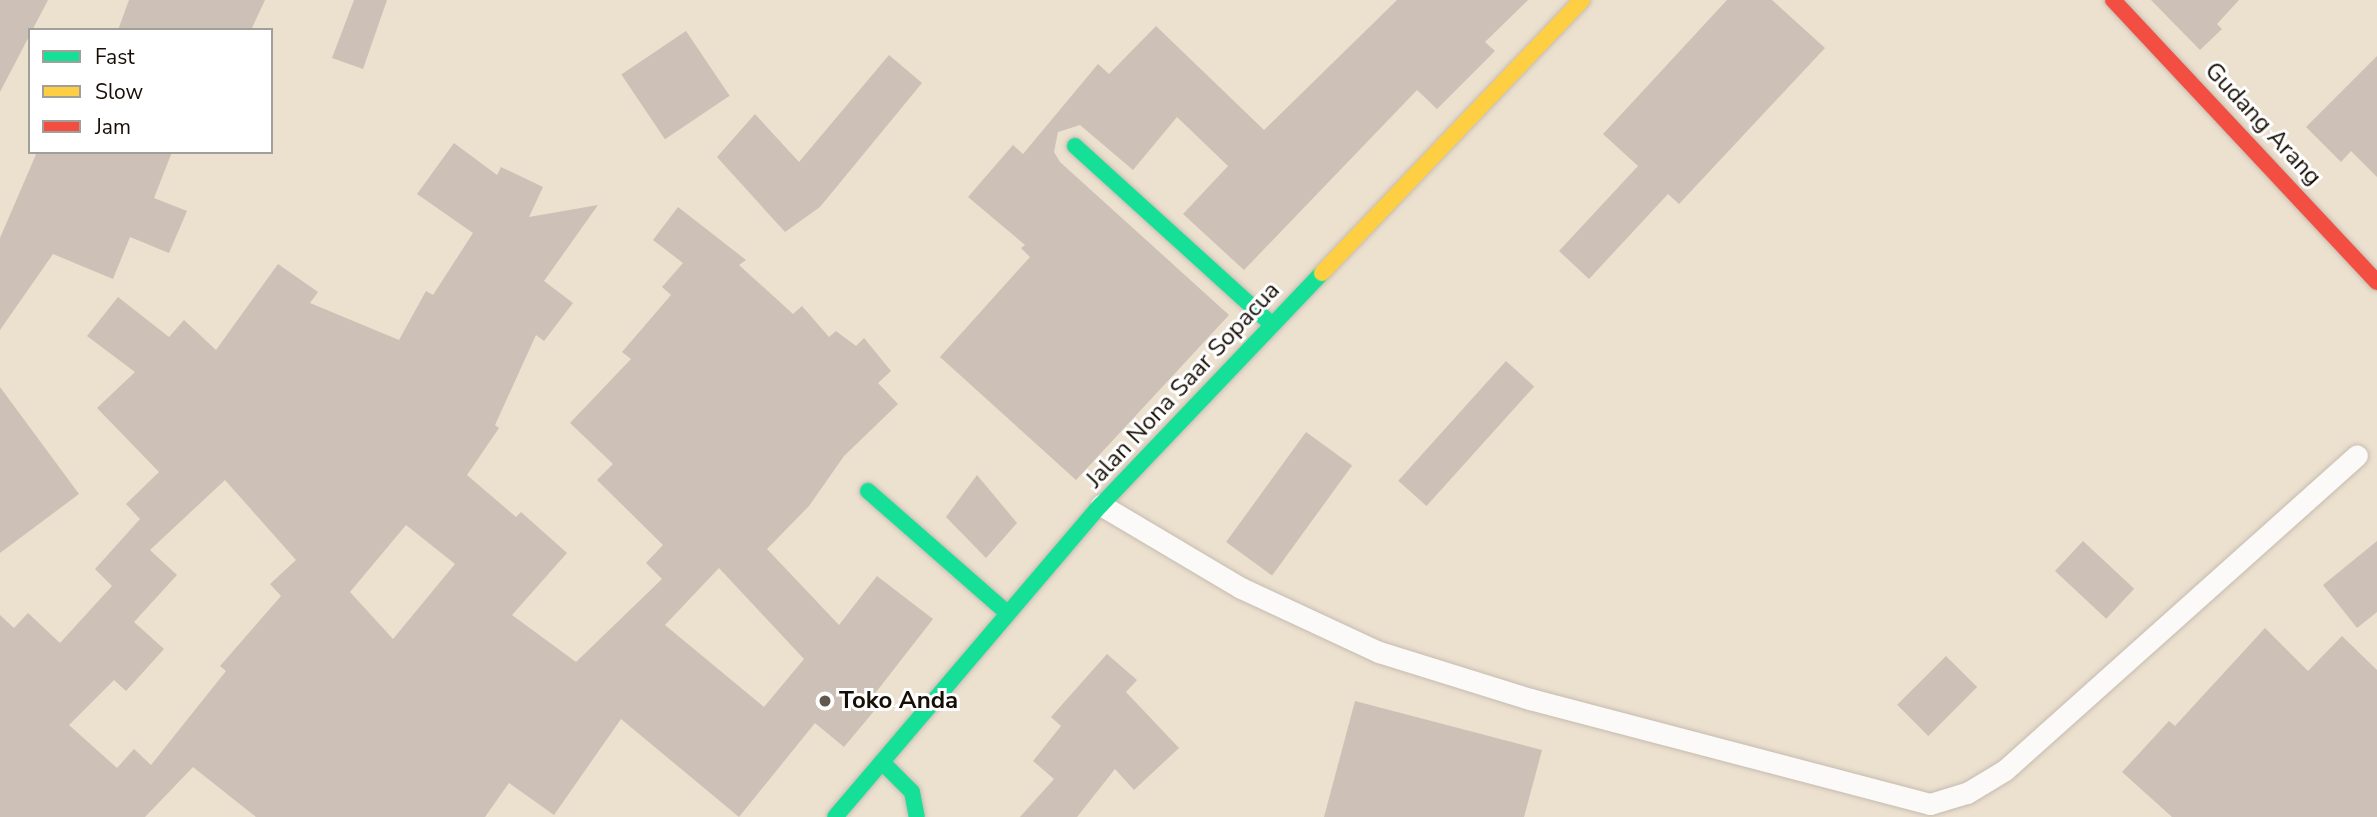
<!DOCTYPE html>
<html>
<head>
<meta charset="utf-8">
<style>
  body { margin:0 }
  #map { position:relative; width:2377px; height:817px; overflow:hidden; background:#ece0cf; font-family:"Nunito Sans",sans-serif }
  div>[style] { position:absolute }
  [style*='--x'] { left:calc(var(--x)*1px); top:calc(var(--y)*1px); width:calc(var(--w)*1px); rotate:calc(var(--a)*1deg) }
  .building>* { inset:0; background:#cdc0b6; transform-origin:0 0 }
  .roads { filter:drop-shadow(0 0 2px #c5bcaf) drop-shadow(0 0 2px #c5bcaf) }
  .lane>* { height:21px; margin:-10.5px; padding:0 10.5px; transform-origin:10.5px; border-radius:10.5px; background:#fcfaf8 }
  .fast>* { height:16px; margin:-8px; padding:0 8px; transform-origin:8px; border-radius:8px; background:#16e098 }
  .slow>* { height:16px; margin:-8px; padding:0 8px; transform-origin:8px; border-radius:8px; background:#ffcf43 }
  .jam>* { height:16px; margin:-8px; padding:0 8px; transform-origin:8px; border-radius:8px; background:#f24e42 }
  .dots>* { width:19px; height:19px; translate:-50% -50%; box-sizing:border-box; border:4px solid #fff; border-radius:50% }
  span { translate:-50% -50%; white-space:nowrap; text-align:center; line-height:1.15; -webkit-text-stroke:6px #fff; paint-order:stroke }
  .street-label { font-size:24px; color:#170f05 }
  .poi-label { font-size:24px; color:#170f05; font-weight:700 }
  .left { translate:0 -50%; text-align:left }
  .legend { position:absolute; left:28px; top:28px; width:245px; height:126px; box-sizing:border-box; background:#fff; border:2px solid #a29f9b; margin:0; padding:9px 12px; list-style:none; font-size:21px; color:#170f05 }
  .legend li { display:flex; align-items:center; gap:14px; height:35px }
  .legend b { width:35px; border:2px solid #a29f9b }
</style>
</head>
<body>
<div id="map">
  <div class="building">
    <i style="clip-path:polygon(0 0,48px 0,0 92px)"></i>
    <i style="clip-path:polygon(129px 0,265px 0,251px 30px,118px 30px)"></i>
    <i style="clip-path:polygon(354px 0,387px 0,363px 69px,332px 58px)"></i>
    <i style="clip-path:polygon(1397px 0,1528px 0,1485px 42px,1495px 51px,1437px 109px,1417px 90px,1244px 270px,1183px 214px,1228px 166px,1177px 117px,1133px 170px,1080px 125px,1058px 132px,1054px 152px,1060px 162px,1229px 315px,1076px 480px,940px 357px,1030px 257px,1021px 248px,1025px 245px,968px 197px,1013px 145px,1023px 154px,1098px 64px,1109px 74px,1156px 26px,1264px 130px)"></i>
    <i style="clip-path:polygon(1727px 0,1772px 0,1825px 48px,1679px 204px,1668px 194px,1589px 279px,1559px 251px,1638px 166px,1603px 134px)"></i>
    <i style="clip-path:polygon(2151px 0,2239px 0,2217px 24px,2222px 29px,2200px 50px)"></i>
    <i style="left:686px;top:31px;width:78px;height:78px;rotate:56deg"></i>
    <i style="clip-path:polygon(889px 55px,922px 83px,820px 207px,785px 232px,717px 157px,755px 114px,799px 162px)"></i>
    <i style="clip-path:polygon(2377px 56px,2377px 177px,2351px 151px,2341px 162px,2306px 127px)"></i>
    <i style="clip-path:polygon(evenodd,454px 143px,497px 175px,501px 167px,543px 187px,529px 217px,598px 205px,544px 281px,573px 303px,544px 341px,536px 335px,495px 425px,499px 428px,467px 475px,516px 517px,521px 512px,567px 553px,512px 615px,576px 662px,662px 579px,646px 563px,663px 545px,597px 480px,613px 464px,570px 423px,631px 359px,622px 352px,671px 295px,662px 287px,683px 263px,653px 240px,678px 207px,746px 260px,739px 265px,793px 314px,802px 306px,829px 337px,836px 331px,856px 346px,864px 338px,891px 371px,878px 383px,898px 404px,844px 456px,809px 506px,767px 549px,839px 625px,877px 576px,933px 619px,866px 705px,874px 711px,844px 747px,815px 723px,739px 817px,621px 719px,554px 815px,509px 783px,485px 817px,256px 817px,193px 767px,145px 817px,0 817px,0 615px,14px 628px,28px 613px,60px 643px,112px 586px,95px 569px,140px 519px,126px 504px,159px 472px,97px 408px,135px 372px,87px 336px,118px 297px,169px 337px,184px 320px,216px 350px,278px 264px,318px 292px,310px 303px,399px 340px,426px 291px,433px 295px,473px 233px,417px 194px,454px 143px,225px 480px,296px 560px,270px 584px,281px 596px,220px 666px,226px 671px,151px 765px,134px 749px,117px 768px,69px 725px,114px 680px,126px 691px,164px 649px,134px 622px,177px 575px,150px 550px,225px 480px,454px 143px,406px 525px,455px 564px,393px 639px,350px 592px,406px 525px,454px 143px,719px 568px,804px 659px,764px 707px,665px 625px,719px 568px)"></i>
    <i style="clip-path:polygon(37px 152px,172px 152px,154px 198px,187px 211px,169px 253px,130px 237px,113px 279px,53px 254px,0 330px,0 238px)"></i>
    <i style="left:1506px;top:361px;width:38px;height:161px;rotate:42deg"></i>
    <i style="clip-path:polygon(0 387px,79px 494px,0 553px)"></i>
    <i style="left:1306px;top:432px;width:57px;height:136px;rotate:36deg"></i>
    <i style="clip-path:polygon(977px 475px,1017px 523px,986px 558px,946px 517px)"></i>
    <i style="left:2083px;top:541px;width:70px;height:41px;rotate:43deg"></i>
    <i style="clip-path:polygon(2377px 541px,2377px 612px,2357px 628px,2323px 585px)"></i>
    <i style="clip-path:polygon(2265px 628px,2308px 671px,2342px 636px,2377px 670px,2377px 817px,2172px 817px,2122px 772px,2169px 721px,2175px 726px)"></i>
    <i style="clip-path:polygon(1107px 654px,1137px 680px,1126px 692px,1179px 748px,1134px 790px,1115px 769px,1077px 817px,1020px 817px,1054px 779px,1033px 761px,1061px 726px,1051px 717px)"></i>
    <i style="left:1946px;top:656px;width:44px;height:69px;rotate:45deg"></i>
    <i style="clip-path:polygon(1355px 701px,1542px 750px,1524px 817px,1324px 817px)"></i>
  </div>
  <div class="roads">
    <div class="lane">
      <i style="--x:1101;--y:505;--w:163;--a:30.7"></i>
      <i style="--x:1241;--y:588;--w:152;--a:24.9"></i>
      <i style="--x:1379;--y:652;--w:158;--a:17.3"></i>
      <i style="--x:1530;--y:699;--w:414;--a:14.7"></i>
      <i style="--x:1930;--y:804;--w:39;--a:-17"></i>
      <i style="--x:1967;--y:793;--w:44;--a:-31.2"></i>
      <i style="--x:2005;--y:770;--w:472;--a:-41.8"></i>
    </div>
    <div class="fast">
      <i style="--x:1075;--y:146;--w:265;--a:42.2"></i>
      <i style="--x:868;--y:491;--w:184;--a:41.2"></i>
      <i style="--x:882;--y:762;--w:42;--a:45"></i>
      <i style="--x:912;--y:792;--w:25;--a:79"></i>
      <i style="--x:835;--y:817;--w:410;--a:-49.6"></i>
      <i style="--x:1101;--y:505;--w:320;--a:-46.4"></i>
    </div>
    <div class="slow">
      <i style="--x:1322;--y:273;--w:377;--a:-46.4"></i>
    </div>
    <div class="jam">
      <i style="--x:2113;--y:0;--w:386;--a:46.9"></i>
    </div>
  </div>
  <div class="dots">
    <i style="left:825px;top:701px;background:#62584c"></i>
  </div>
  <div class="street-label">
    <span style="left:2263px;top:124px;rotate:47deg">Gudang Arang</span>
    <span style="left:1183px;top:385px;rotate:-47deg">Jalan Nona Saar Sopacua</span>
  </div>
  <div class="poi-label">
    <span class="left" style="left:839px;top:701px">Toko Anda</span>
  </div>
  <ul class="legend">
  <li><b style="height:9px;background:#16e098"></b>Fast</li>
  <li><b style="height:9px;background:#ffcf43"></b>Slow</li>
  <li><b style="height:9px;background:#f24e42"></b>Jam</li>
  </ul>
</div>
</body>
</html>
